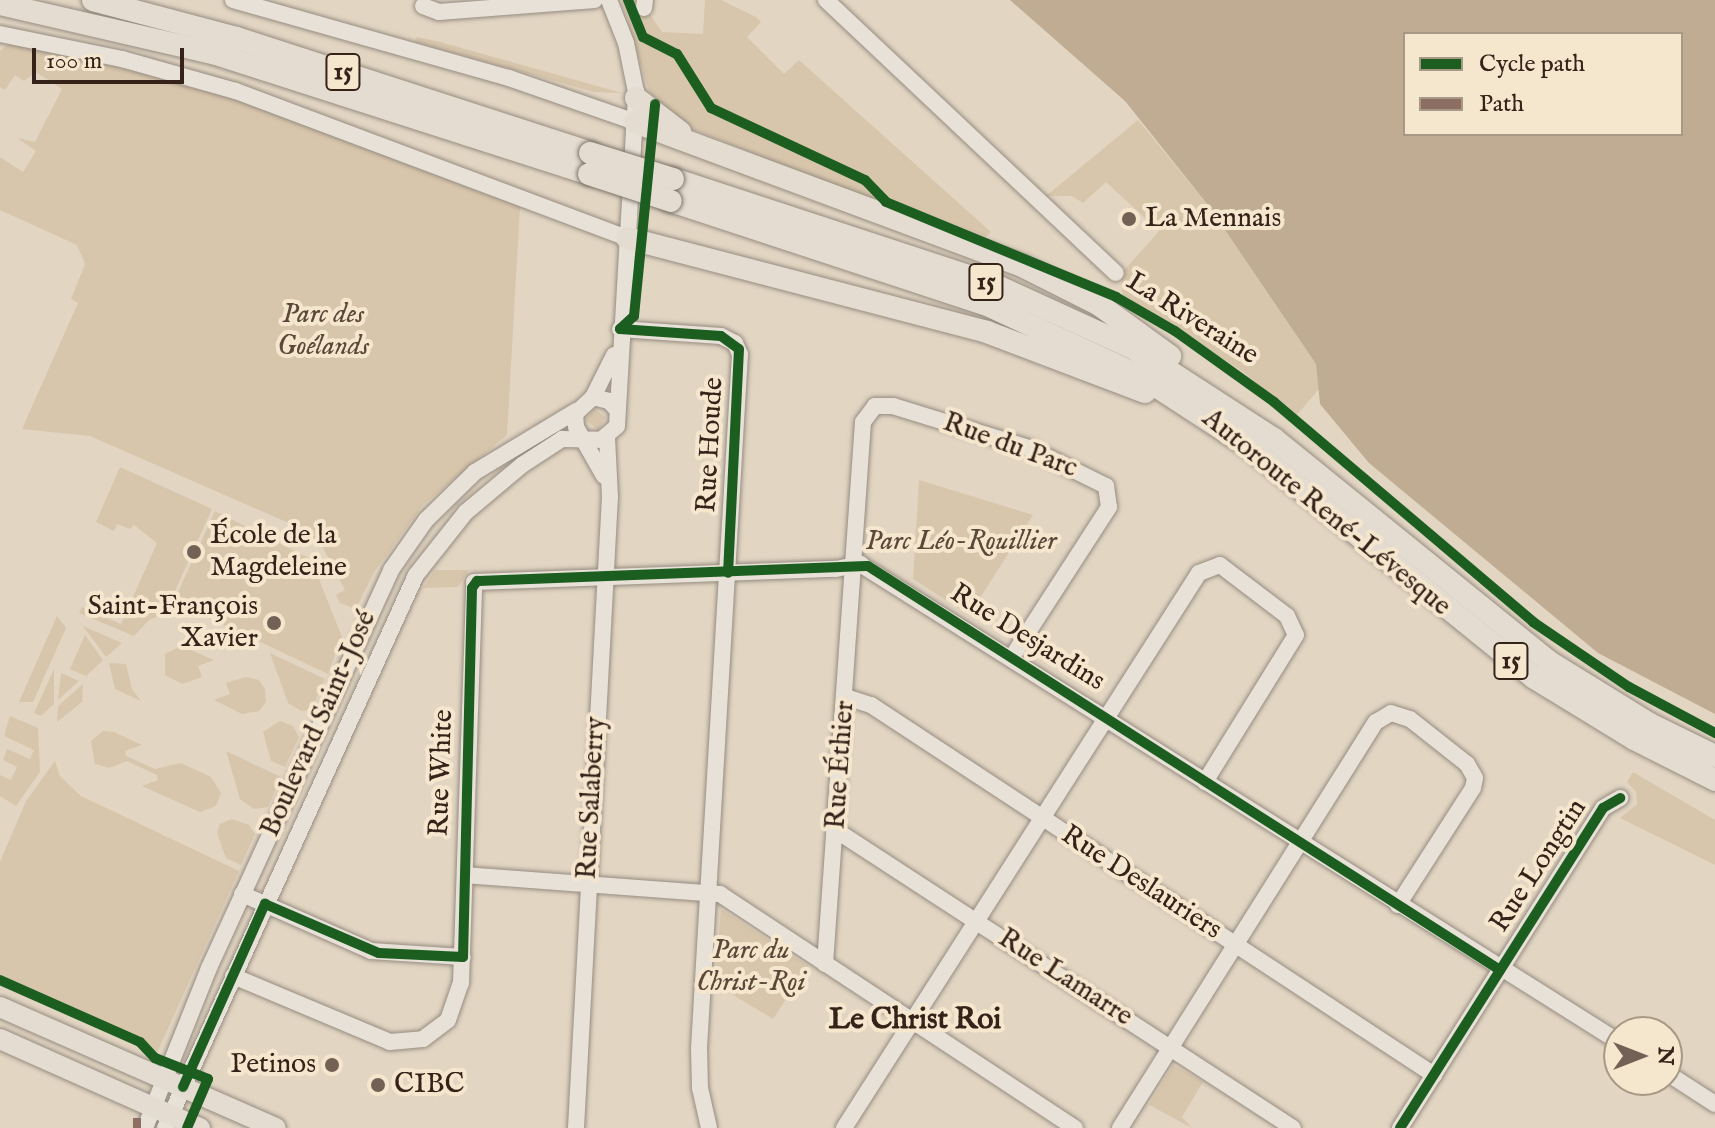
<!DOCTYPE html>
<html>
<head>
<meta charset="utf-8">
<style>
  body { margin:0 }
  #map { position:relative; width:1715px; height:1128px; overflow:hidden; background:#e2d5c2; font-family:"IM FELL English",serif }
  div>[style] { position:absolute }
  [style*='--x'] { left:calc(var(--x)*1px); top:calc(var(--y)*1px); width:calc(var(--w)*1px); rotate:calc(var(--a)*1deg) }
  .green>* { inset:0; background:#d8c6ac }
  .water>* { inset:0; background:#bfac93 }
  .roads { filter:drop-shadow(0 0 2px #968c81) drop-shadow(0 0 2px #968c81) }
  .minor>* { height:16px; margin:-8px; padding:0 8px; transform-origin:8px; border-radius:8px; background:#e7e1d7 }
  .major>* { height:20px; margin:-10px; padding:0 10px; transform-origin:10px; border-radius:10px; background:#e4dcd0 }
  .highway>* { height:22px; margin:-11px; padding:0 11px; transform-origin:11px; border-radius:11px; background:#e4dcd0 }
  .bridges { filter:drop-shadow(0 0 2px #7e746a) drop-shadow(0 0 2px #7e746a) }
  .highway-bridge>* { height:22px; margin:-11px; padding:0 11px; transform-origin:11px; border-radius:11px; background:#e4dcd0 }
  .quiet>* { height:8px; margin-top:-4px; transform-origin:0; background:repeating-linear-gradient(90deg,#8d6e63 0 16px,transparent 0 24px) }
  .cycleway>* { height:10px; margin:-5px; padding:0 5px; transform-origin:5px; border-radius:5px; background:#1b5e20 }
  .dots>* { width:22px; height:22px; translate:-50% -50%; box-sizing:border-box; border:4px solid #f5e6ce; border-radius:50% }
  span { translate:-50% -50%; white-space:nowrap; text-align:center; line-height:1.15; -webkit-text-stroke:8px #f5e6ce; paint-order:stroke }
  .shield-label span { padding:2px 6px; background:#f5e6ce; border:2px solid; border-radius:6px; -webkit-text-stroke-width:0 }
  .shield-label { font-size:26px; color:#352219; font-weight:700 }
  .poi-label { font-size:28px; color:#352219 }
  .left { translate:0 -50%; text-align:left }
  .right { translate:-100% -50%; text-align:right }
  .park-label { font-size:28px; color:#5c4839; font-style:italic }
  .street-label { font-size:28px; color:#352219 }
  .neighbourhood-label { font-size:30px; color:#352219; font-weight:700 }
  .legend { position:absolute; left:1403px; top:32px; width:280px; height:104px; box-sizing:border-box; background:#f5e6ce; border:2px solid #a89886; margin:0; padding:10px 14px; list-style:none; font-size:24px; color:#352219 }
  .legend li { display:flex; align-items:center; gap:16px; height:40px }
  .legend b { width:40px; border:2px solid #a89886 }
  .north { position:absolute; left:1603px; top:1016px; width:80px; height:80px; box-sizing:border-box; background:#f5e6ce; border:2px solid #a89886; border-radius:50%; rotate:90deg; font-size:22px; font-weight:700; line-height:32px; text-align:center; color:#352219 }
  .north::after { content:''; display:block; margin:auto; width:28px; height:36px; background:#726154; clip-path:polygon(50% 0,100% 100%,50% 72%,0 100%) }
  .scale { position:absolute; left:32px; top:48px; width:152px; height:36px; box-sizing:border-box; border:4px solid #352219; border-top:0; padding-left:10px; font-size:24px; line-height:28px; white-space:nowrap; color:#352219; -webkit-text-stroke:6px #f5e6ce; paint-order:stroke }
</style>
</head>
<body>
<div id="map">
  <div class="green">
    <i style="clip-path:polygon(621px 0,640px 0,662px 32px,703px 34px,705px 0,721px 0,756px 17px,761px 22px,747px 37px,784px 74px,799px 60px,991px 232px,986px 237px,883px 196px,885px 205px,682px 125px,649px 91px)"></i>
    <i style="clip-path:polygon(417px 37px,440px 42px,622px 93px,594px 92px,415px 42px)"></i>
    <i style="clip-path:polygon(10px 42px,210px 89px,520px 207px,507px 435px,423px 505px,374px 572px,356px 609px,340px 603px,336px 595px,345px 590px,322px 546px,291px 524px,90px 436px,22px 429px,78px 303px,71px 299px,85px 264px,77px 245px,0 210px,0 157px,23px 172px,36px 151px,17px 138px,35px 142px,62px 89px,36px 72px,24px 81px,15px 75px,5px 90px,0 87px,0 51px)"></i>
    <i style="clip-path:polygon(1138px 120px,1208px 205px,1316px 364px,1319px 389px,1296px 416px,1242px 371px,1123px 296px,1120px 275px,1159px 231px,1106px 182px,1083px 203px,1072px 196px,1046px 196px)"></i>
    <i style="clip-path:polygon(594px 409px,606px 417px,598px 430px,586px 420px)"></i>
    <i style="clip-path:polygon(120px 467px,212px 509px,165px 613px,149px 620px,134px 636px,79px 613px,82px 607px,121px 624px,157px 543px,134px 525px,130px 529px,117px 524px,114px 531px,96px 522px)"></i>
    <i style="clip-path:polygon(919px 480px,1033px 515px,969px 615px,913px 579px)"></i>
    <i style="clip-path:polygon(215px 511px,311px 559px,342px 637px,328px 674px,201px 614px,169px 612px)"></i>
    <i style="clip-path:polygon(435px 570px,469px 570px,458px 587px,423px 588px)"></i>
    <i style="clip-path:polygon(57px 616px,66px 628px,33px 702px,19px 702px)"></i>
    <i style="clip-path:polygon(83px 626px,122px 643px,106px 657px)"></i>
    <i style="clip-path:polygon(85px 635px,103px 660px,86px 676px,70px 669px)"></i>
    <i style="clip-path:polygon(181px 646px,214px 660px,198px 666px,202px 677px,182px 684px,165px 675px,165px 654px)"></i>
    <i style="clip-path:polygon(270px 653px,325px 679px,311px 710px,301px 711px,288px 703px)"></i>
    <i style="clip-path:polygon(109px 663px,126px 664px,132px 689px,141px 701px,115px 689px)"></i>
    <i style="clip-path:polygon(54px 669px,54px 704px,41px 716px,34px 713px)"></i>
    <i style="clip-path:polygon(61px 673px,79px 681px,58px 700px)"></i>
    <i style="clip-path:polygon(246px 677px,259px 680px,265px 689px,266px 702px,259px 711px,242px 714px,214px 700px,230px 694px,226px 683px)"></i>
    <i style="clip-path:polygon(83px 684px,82px 702px,57px 722px,58px 706px)"></i>
    <i style="clip-path:polygon(10px 716px,38px 728px,40px 772px,16px 806px,0 796px,0 775px,11px 780px,17px 767px,3px 760px,7px 749px,30px 759px,34px 750px,4px 736px)"></i>
    <i style="clip-path:polygon(280px 721px,293px 726px,299px 737px,285px 767px,271px 761px,263px 732px)"></i>
    <i style="clip-path:polygon(114px 732px,142px 745px,125px 751px,126px 756px,155px 769px,181px 763px,211px 777px,221px 793px,216px 806px,200px 812px,142px 786px,158px 780px,157px 775px,127px 761px,109px 768px,95px 764px,91px 741px,103px 731px)"></i>
    <i style="clip-path:polygon(226px 751px,281px 777px,268px 807px,254px 809px,240px 799px)"></i>
    <i style="clip-path:polygon(55px 761px,60px 776px,81px 796px,239px 871px,157px 1053px,147px 1042px,0 978px,0 862px,26px 801px)"></i>
    <i style="clip-path:polygon(1633px 772px,1715px 820px,1715px 865px,1620px 818px,1637px 804px,1636px 792px,1627px 782px)"></i>
    <i style="clip-path:polygon(232px 819px,249px 825px,255px 834px,241px 865px,226px 858px,217px 833px,220px 824px)"></i>
    <i style="clip-path:polygon(721px 909px,808px 966px,773px 1019px,715px 984px)"></i>
    <i style="clip-path:polygon(1173px 1065px,1203px 1082px,1182px 1117px,1192px 1128px,1149px 1105px)"></i>
  </div>
  <div class="water">
    <i style="clip-path:polygon(evenodd,1010px 0,1715px 0,1715px 714px,1598px 653px,1369px 463px,1320px 404px,1316px 364px,1208px 205px,1125px 101px,1010px 0,1405px 34px,1681px 34px,1681px 134px,1405px 134px,1405px 34px)"></i>
  </div>
  <div class="roads">
    <div class="minor">
      <i style="--x:233;--y:0;--w:287;--a:15.8"></i>
      <i style="--x:509;--y:78;--w:133;--a:19.2"></i>
      <i style="--x:826;--y:0;--w:398;--a:43.3"></i>
      <i style="--x:423;--y:6;--w:17;--a:21"></i>
      <i style="--x:439;--y:12;--w:156;--a:-4.4"></i>
      <i style="--x:644;--y:8;--w:8;--a:-83"></i>
      <i style="--x:0;--y:34;--w:125;--a:11.6"></i>
      <i style="--x:122;--y:59;--w:118;--a:15.7"></i>
      <i style="--x:236;--y:91;--w:418;--a:20.6"></i>
      <i style="--x:620;--y:329;--w:101;--a:4"></i>
      <i style="--x:721;--y:336;--w:16;--a:27"></i>
      <i style="--x:735;--y:343;--w:12;--a:66"></i>
      <i style="--x:740;--y:354;--w:695;--a:93.38"></i>
      <i style="--x:699;--y:1048;--w:40;--a:88.6"></i>
      <i style="--x:700;--y:1088;--w:41;--a:77.3"></i>
      <i style="--x:593;--y:397;--w:47;--a:-63.4"></i>
      <i style="--x:604;--y:476;--w:56;--a:-119.7"></i>
      <i style="--x:576;--y:427;--w:13;--a:-94"></i>
      <i style="--x:575;--y:414;--w:25;--a:-43"></i>
      <i style="--x:593;--y:397;--w:16;--a:14"></i>
      <i style="--x:609;--y:401;--w:12;--a:48"></i>
      <i style="--x:846;--y:697;--w:26;--a:18"></i>
      <i style="--x:871;--y:705;--w:674;--a:33.31"></i>
      <i style="--x:837;--y:831;--w:544;--a:33.08"></i>
      <i style="--x:465;--y:875;--w:256;--a:4.3"></i>
      <i style="--x:720;--y:894;--w:425;--a:33.4"></i>
      <i style="--x:242;--y:894;--w:141;--a:23.8"></i>
      <i style="--x:371;--y:951;--w:92;--a:3.7"></i>
      <i style="--x:825;--y:964;--w:543;--a:-85.99"></i>
      <i style="--x:863;--y:422;--w:20;--a:-53"></i>
      <i style="--x:875;--y:406;--w:18;--a:0"></i>
      <i style="--x:893;--y:406;--w:142;--a:17.2"></i>
      <i style="--x:1029;--y:448;--w:86;--a:26.3"></i>
      <i style="--x:1106;--y:486;--w:21;--a:82"></i>
      <i style="--x:1109;--y:507;--w:179;--a:122.9"></i>
      <i style="--x:233;--y:976;--w:170;--a:22.8"></i>
      <i style="--x:390;--y:1042;--w:33;--a:-5"></i>
      <i style="--x:423;--y:1039;--w:31;--a:-37"></i>
      <i style="--x:448;--y:1020;--w:39;--a:-71"></i>
      <i style="--x:461;--y:983;--w:401;--a:-88.1"></i>
      <i style="--x:474;--y:582;--w:362;--a:-2.1"></i>
      <i style="--x:836;--y:569;--w:25;--a:-12"></i>
      <i style="--x:860;--y:564;--w:897;--a:32.2"></i>
      <i style="--x:1667;--y:1073;--w:57;--a:32.9"></i>
      <i style="--x:145;--y:1128;--w:172;--a:-68.2"></i>
      <i style="--x:209;--y:968;--w:438;--a:-65.4"></i>
      <i style="--x:391;--y:570;--w:61;--a:-55"></i>
      <i style="--x:426;--y:520;--w:69;--a:-44.4"></i>
      <i style="--x:475;--y:472;--w:118;--a:-31.1"></i>
      <i style="--x:165;--y:1128;--w:607;--a:-65.59"></i>
      <i style="--x:416;--y:575;--w:80;--a:-51.6"></i>
      <i style="--x:466;--y:512;--w:73;--a:-40"></i>
      <i style="--x:522;--y:465;--w:48;--a:-33"></i>
      <i style="--x:562;--y:439;--w:39;--a:1"></i>
      <i style="--x:601;--y:440;--w:21;--a:-41"></i>
      <i style="--x:617;--y:426;--w:335;--a:-86.7"></i>
      <i style="--x:636;--y:92;--w:50;--a:-101.5"></i>
      <i style="--x:626;--y:43;--w:46;--a:-111.6"></i>
      <i style="--x:576;--y:1128;--w:632;--a:-86.92"></i>
      <i style="--x:610;--y:497;--w:59;--a:-92.9"></i>
      <i style="--x:844;--y:1128;--w:659;--a:-57.4"></i>
      <i style="--x:1199;--y:573;--w:22;--a:-21"></i>
      <i style="--x:1220;--y:565;--w:84;--a:37.3"></i>
      <i style="--x:1287;--y:616;--w:21;--a:65"></i>
      <i style="--x:1296;--y:635;--w:173;--a:121.8"></i>
      <i style="--x:1120;--y:1128;--w:480;--a:-57.8"></i>
      <i style="--x:1376;--y:722;--w:17;--a:-31"></i>
      <i style="--x:1391;--y:713;--w:20;--a:18"></i>
      <i style="--x:1410;--y:719;--w:73;--a:38.3"></i>
      <i style="--x:1467;--y:764;--w:16;--a:60"></i>
      <i style="--x:1475;--y:778;--w:10;--a:101"></i>
      <i style="--x:1473;--y:788;--w:139;--a:122.7"></i>
      <i style="--x:1400;--y:1128;--w:379;--a:-57.6"></i>
      <i style="--x:1603;--y:808;--w:20;--a:-30"></i>
    </div>
    <div class="major">
      <i style="--x:0;--y:1007;--w:301;--a:23.7"></i>
      <i style="--x:0;--y:1039;--w:219;--a:24"></i>
    </div>
    <div class="highway">
      <i style="--x:93;--y:0;--w:149;--a:14.8"></i>
      <i style="--x:237;--y:38;--w:371;--a:18"></i>
      <i style="--x:0;--y:4;--w:219;--a:13"></i>
      <i style="--x:213;--y:53;--w:395;--a:17.8"></i>
      <i style="--x:636;--y:98;--w:56;--a:37.7"></i>
      <i style="--x:635;--y:122;--w:413;--a:20.4"></i>
      <i style="--x:1022;--y:266;--w:85;--a:26.6"></i>
      <i style="--x:1098;--y:304;--w:89;--a:35.8"></i>
      <i style="--x:673;--y:179;--w:339;--a:18.2"></i>
      <i style="--x:995;--y:285;--w:154;--a:24.6"></i>
      <i style="--x:1135;--y:349;--w:166;--a:32.9"></i>
      <i style="--x:1274;--y:439;--w:353;--a:39"></i>
      <i style="--x:1548;--y:661;--w:118;--a:31.8"></i>
      <i style="--x:1648;--y:723;--w:75;--a:26.2"></i>
      <i style="--x:671;--y:201;--w:330;--a:18.2"></i>
      <i style="--x:985;--y:304;--w:173;--a:24.9"></i>
      <i style="--x:1142;--y:377;--w:126;--a:33.1"></i>
      <i style="--x:1248;--y:446;--w:367;--a:39"></i>
      <i style="--x:1533;--y:677;--w:119;--a:31.5"></i>
      <i style="--x:1634;--y:739;--w:91;--a:26.8"></i>
      <i style="--x:627;--y:238;--w:372;--a:14.6"></i>
      <i style="--x:987;--y:332;--w:169;--a:20.8"></i>
    </div>
  </div>
  <div class="bridges">
    <div class="highway-bridge">
      <i style="--x:590;--y:153;--w:87;--a:17.4"></i>
      <i style="--x:589;--y:174;--w:86;--a:18.2"></i>
    </div>
  </div>
  <div class="quiet">
    <i style="--x:137;--y:1118;--w:10;--a:90"></i>
  </div>
  <div class="cycleway">
    <i style="--x:628;--y:0;--w:40;--a:68"></i>
    <i style="--x:643;--y:37;--w:38;--a:27"></i>
    <i style="--x:677;--y:54;--w:64;--a:57.8"></i>
    <i style="--x:711;--y:108;--w:170;--a:25.1"></i>
    <i style="--x:865;--y:180;--w:30;--a:46"></i>
    <i style="--x:886;--y:202;--w:249;--a:22.4"></i>
    <i style="--x:1116;--y:297;--w:68;--a:30"></i>
    <i style="--x:1175;--y:331;--w:122;--a:35.6"></i>
    <i style="--x:1274;--y:402;--w:340;--a:40.3"></i>
    <i style="--x:1533;--y:622;--w:116;--a:34.1"></i>
    <i style="--x:1629;--y:687;--w:98;--a:28.1"></i>
    <i style="--x:620;--y:329;--w:101;--a:4"></i>
    <i style="--x:721;--y:336;--w:22;--a:36"></i>
    <i style="--x:739;--y:349;--w:224;--a:92.8"></i>
    <i style="--x:620;--y:329;--w:19;--a:-43"></i>
    <i style="--x:634;--y:316;--w:213;--a:-84.3"></i>
    <i style="--x:0;--y:980;--w:153;--a:23.9"></i>
    <i style="--x:140;--y:1042;--w:22;--a:47"></i>
    <i style="--x:155;--y:1058;--w:57;--a:21.6"></i>
    <i style="--x:208;--y:1079;--w:53;--a:113.2"></i>
    <i style="--x:183;--y:1087;--w:201;--a:-65.9"></i>
    <i style="--x:265;--y:904;--w:124;--a:23.3"></i>
    <i style="--x:379;--y:953;--w:84;--a:2.7"></i>
    <i style="--x:463;--y:957;--w:369;--a:-88.6"></i>
    <i style="--x:472;--y:588;--w:9;--a:-54"></i>
    <i style="--x:477;--y:581;--w:391;--a:-2.2"></i>
    <i style="--x:868;--y:566;--w:750;--a:32.59"></i>
    <i style="--x:1400;--y:1128;--w:379;--a:-57.6"></i>
    <i style="--x:1603;--y:808;--w:20;--a:-30"></i>
  </div>
  <div class="dots">
    <i style="left:1129px;top:219px;background:#726154"></i>
    <i style="left:194px;top:552px;background:#726154"></i>
    <i style="left:274px;top:623px;background:#726154"></i>
    <i style="left:332px;top:1065px;background:#726154"></i>
    <i style="left:378px;top:1085px;background:#726154"></i>
  </div>
  <div class="shield-label">
    <span style="left:343px;top:72px">15</span>
    <span style="left:986px;top:282px">15</span>
    <span style="left:1511px;top:661px">15</span>
  </div>
  <div class="poi-label">
    <span class="left" style="left:1145px;top:219px">La Mennais</span>
    <span class="left" style="left:210px;top:552px">École de la<br>Magdeleine</span>
    <span class="right" style="left:258px;top:623px">Saint-François<br>Xavier</span>
    <span class="right" style="left:316px;top:1065px">Petinos</span>
    <span class="left" style="left:394px;top:1085px">CIBC</span>
  </div>
  <div class="park-label">
    <span style="left:323px;top:331px">Parc des<br>Goélands</span>
    <span style="left:961px;top:542px">Parc Léo-Rouillier</span>
    <span style="left:751px;top:967px">Parc du<br>Christ-Roi</span>
  </div>
  <div class="street-label">
    <span style="left:1192px;top:319px;rotate:32deg">La Riveraine</span>
    <span style="left:711px;top:445px;rotate:-87deg">Rue Houde</span>
    <span style="left:1010px;top:446px;rotate:20deg">Rue du Parc</span>
    <span style="left:1326px;top:513px;rotate:39deg">Autoroute René-Lévesque</span>
    <span style="left:1027px;top:638px;rotate:32deg">Rue Desjardins</span>
    <span style="left:319px;top:724px;rotate:-66deg">Boulevard Saint-José</span>
    <span style="left:841px;top:765px;rotate:-86deg">Rue Éthier</span>
    <span style="left:442px;top:773px;rotate:-88deg">Rue White</span>
    <span style="left:592px;top:798px;rotate:-87deg">Rue Salaberry</span>
    <span style="left:1539px;top:866px;rotate:-57deg">Rue Longtin</span>
    <span style="left:1141px;top:883px;rotate:33deg">Rue Deslauriers</span>
    <span style="left:1065px;top:978px;rotate:33deg">Rue Lamarre</span>
  </div>
  <div class="neighbourhood-label">
    <span style="left:915px;top:1020px">Le Christ Roi</span>
  </div>
  <ul class="legend">
  <li><b style="height:10px;background:#1b5e20"></b>Cycle path</li>
  <li><b style="height:10px;background:#8d6e63"></b>Path</li>
  </ul>
  <div class="north">N</div>
  <div class="scale">100 m</div>
</div>
</body>
</html>
